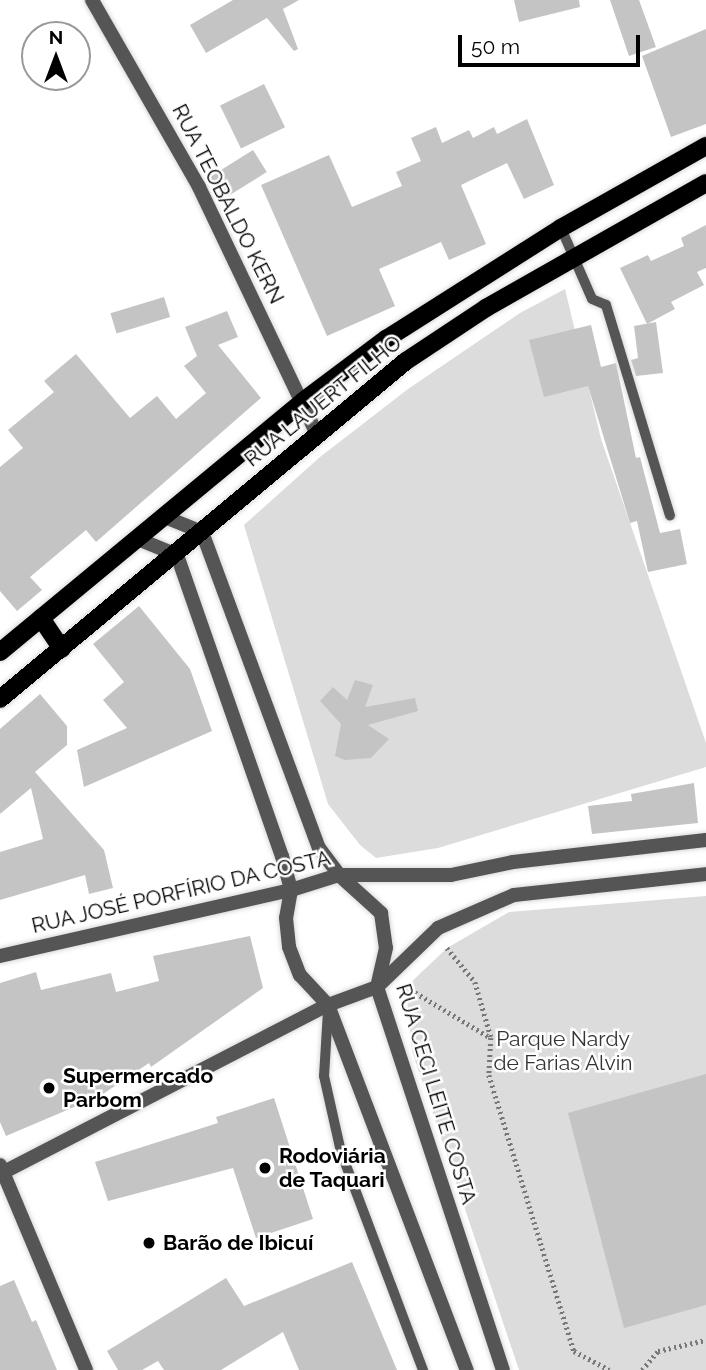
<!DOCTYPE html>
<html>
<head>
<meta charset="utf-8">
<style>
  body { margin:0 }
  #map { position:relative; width:706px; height:1370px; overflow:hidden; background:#fff; font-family:Raleway,sans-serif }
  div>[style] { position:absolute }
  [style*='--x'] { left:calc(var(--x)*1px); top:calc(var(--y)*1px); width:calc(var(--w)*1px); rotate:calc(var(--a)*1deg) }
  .green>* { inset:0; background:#dcdcdc }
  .building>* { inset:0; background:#c4c4c4; transform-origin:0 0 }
  .path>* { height:4.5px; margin-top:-2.25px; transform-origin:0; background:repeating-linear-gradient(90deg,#777 0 2px,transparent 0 5.5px) }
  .roads { filter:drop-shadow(0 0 2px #dbdbdb) drop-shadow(0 0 2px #dbdbdb) }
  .service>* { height:10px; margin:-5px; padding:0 5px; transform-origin:5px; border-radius:5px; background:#555 }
  .minor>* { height:14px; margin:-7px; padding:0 7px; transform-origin:7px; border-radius:7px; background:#555 }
  .tertiary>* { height:14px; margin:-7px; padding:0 7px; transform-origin:7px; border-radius:7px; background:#555 }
  .primary>* { height:18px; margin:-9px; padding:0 9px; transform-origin:9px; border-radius:9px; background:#000 }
  .dots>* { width:19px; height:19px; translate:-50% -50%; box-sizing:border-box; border:4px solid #fff; border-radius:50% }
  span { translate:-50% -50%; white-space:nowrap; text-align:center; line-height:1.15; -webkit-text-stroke:5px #fff; paint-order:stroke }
  .street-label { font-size:21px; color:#000 }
  .park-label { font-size:21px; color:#333 }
  .poi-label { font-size:21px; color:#000; font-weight:700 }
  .left { translate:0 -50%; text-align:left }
  .north { position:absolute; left:21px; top:21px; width:70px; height:70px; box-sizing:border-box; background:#fff; border:2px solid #999; border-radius:50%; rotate:0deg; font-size:19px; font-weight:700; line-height:28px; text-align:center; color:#000 }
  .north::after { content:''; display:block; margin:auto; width:24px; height:32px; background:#000; clip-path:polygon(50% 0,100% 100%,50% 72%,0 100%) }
  .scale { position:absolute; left:458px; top:35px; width:182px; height:32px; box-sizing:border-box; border:4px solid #000; border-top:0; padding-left:9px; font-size:21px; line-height:24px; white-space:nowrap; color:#000; -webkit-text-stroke:5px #fff; paint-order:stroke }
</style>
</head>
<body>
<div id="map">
  <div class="green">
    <i style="clip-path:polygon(565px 289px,601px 439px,706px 743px,706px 767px,438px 848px,376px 858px,360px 845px,328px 804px,244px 525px,320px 457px,408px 389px,520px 313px)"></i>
    <i style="clip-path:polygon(706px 896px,706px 1370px,519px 1370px,412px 1051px,406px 987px,447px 948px,509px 912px)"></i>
  </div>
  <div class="building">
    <i style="clip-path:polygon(233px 0,299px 0,283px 9px,298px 49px,294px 51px,267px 18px,206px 53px,190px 25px)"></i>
    <i style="clip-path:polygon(514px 0,579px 0,580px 7px,519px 22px)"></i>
    <i style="clip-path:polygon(610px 0,639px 0,656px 47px,629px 56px)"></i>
    <i style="clip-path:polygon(706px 29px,706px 124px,671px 137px,642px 56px)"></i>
    <i style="left:264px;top:84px;width:48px;height:49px;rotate:64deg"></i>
    <i style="clip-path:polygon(527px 119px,554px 185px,524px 199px,507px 163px,461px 185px,486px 244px,449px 260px,441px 242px,379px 269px,395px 306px,327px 336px,261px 185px,329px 155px,352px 207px,402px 186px,396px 172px,421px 161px,411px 138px,436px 127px,442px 143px,469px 130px,473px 138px,494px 127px,497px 134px)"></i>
    <i style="left:253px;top:150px;width:26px;height:51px;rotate:58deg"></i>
    <i style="clip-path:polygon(706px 225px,706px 268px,697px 272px,704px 285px,671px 302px,675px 309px,647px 324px,620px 268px,648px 255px,651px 261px,684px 246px,681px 238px)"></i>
    <i style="left:164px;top:297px;width:21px;height:56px;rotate:73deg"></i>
    <i style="clip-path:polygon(227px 311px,238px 337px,218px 345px,261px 398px,96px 542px,86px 530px,30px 577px,42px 590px,17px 611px,0 591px,0 467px,23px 448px,8px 430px,54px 392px,44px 381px,76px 354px,130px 418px,157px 396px,176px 419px,206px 393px,184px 366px,197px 356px,185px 327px)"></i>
    <i style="clip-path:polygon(656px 322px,663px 373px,636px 376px,631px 360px,638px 358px,634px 326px)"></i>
    <i style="clip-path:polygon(591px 325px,601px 367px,616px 363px,636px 458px,640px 457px,660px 533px,680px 529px,687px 564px,648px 572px,637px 521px,630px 523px,588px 386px,544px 397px,529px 340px)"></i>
    <i style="clip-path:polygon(139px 606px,190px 669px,212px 731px,84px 787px,77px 750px,127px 728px,103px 700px,124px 682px,93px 644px)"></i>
    <i style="clip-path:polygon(355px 680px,373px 685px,365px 707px,415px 698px,418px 711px,368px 725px,389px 739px,371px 758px,345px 760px,335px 756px,341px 724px,320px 701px,333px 687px,347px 700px)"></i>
    <i style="clip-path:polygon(40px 694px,67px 726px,67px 745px,35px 772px,104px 850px,113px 888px,89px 894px,85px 875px,0 900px,0 852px,43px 839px,31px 788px,0 814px,0 729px)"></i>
    <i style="clip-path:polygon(694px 783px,698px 823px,592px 834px,588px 806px,632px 801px,631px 794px)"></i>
    <i style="clip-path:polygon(250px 936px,263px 988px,151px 1067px,149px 1063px,100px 1096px,6px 1136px,0 1122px,0 983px,36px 972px,41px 990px,111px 973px,116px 992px,159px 981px,153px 956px)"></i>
    <i style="clip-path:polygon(706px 1074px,706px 1305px,624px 1328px,568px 1113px)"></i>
    <i style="clip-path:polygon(274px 1098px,313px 1219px,256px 1238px,233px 1168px,108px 1201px,95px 1162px,218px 1123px,216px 1117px)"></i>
    <i style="clip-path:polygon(352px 1262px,397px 1370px,299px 1370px,283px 1332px,221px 1370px,164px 1370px,158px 1361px,142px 1370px,118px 1370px,107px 1351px,226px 1278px,244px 1306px)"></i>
    <i style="clip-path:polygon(14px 1280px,32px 1322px,36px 1320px,57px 1370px,0 1370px,0 1286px)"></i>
  </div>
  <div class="path">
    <i style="--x:447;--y:948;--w:44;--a:50.5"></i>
    <i style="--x:475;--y:982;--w:57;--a:73.8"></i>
    <i style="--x:406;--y:987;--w:99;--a:31"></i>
    <i style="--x:491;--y:1038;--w:37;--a:93"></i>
    <i style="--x:489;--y:1075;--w:289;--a:72.9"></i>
    <i style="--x:574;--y:1351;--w:40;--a:28"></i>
    <i style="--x:642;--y:1370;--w:25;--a:-50"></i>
    <i style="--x:658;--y:1351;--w:49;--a:-12.9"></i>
  </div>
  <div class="roads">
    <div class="service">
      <i style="--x:561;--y:228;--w:77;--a:66.4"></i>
      <i style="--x:592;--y:299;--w:15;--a:23"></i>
      <i style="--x:606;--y:305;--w:220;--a:73.1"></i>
      <i style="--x:328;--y:1011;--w:65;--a:93.5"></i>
      <i style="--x:324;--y:1076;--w:78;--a:77.4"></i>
      <i style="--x:341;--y:1152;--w:233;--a:69.4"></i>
    </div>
    <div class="minor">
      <i style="--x:92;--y:0;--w:215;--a:60.2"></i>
      <i style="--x:199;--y:187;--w:272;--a:64.5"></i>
      <i style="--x:0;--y:1165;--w:222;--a:67.2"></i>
      <i style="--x:0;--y:1174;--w:369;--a:-27.3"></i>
    </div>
    <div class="tertiary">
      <i style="--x:165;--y:517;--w:40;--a:22"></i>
      <i style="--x:202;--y:532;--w:337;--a:69.7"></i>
      <i style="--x:319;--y:848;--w:34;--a:53"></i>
      <i style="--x:339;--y:875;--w:57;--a:42.1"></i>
      <i style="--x:381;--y:913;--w:35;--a:82"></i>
      <i style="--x:386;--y:948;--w:40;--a:103"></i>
      <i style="--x:377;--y:987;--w:403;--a:71.8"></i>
      <i style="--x:138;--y:539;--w:42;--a:22.3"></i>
      <i style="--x:177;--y:555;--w:319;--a:70.8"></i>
      <i style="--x:282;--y:856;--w:35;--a:75"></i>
      <i style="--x:291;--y:890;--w:28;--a:100"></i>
      <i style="--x:286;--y:918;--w:29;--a:84"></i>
      <i style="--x:289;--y:947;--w:30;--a:69"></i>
      <i style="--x:300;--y:975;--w:41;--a:47"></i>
      <i style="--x:328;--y:1005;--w:391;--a:69.2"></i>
      <i style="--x:0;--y:956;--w:298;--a:-12.8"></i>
      <i style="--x:291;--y:890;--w:50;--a:-17.4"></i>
      <i style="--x:339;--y:875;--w:112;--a:0"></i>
      <i style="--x:451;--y:875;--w:63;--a:-11.8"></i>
      <i style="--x:513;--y:862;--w:194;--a:-6.5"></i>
      <i style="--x:328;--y:1005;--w:52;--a:-20.2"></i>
      <i style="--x:377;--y:987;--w:85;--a:-44"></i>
      <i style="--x:438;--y:928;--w:83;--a:-23.5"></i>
      <i style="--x:514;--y:895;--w:193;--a:-6.2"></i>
    </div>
    <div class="primary">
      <i style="--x:41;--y:618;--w:37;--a:56"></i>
      <i style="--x:0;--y:652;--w:393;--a:-39.6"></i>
      <i style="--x:303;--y:401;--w:104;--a:-36.8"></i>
      <i style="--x:386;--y:339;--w:207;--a:-32.4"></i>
      <i style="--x:561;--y:228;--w:167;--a:-29.5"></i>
      <i style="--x:0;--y:699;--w:528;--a:-39.78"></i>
      <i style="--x:406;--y:361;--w:96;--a:-33.5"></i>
      <i style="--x:486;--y:308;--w:253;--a:-29.6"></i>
    </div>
  </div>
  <div class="dots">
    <i style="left:49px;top:1088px;background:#000"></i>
    <i style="left:265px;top:1168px;background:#000"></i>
    <i style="left:149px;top:1243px;background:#000"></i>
  </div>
  <div class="street-label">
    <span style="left:228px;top:204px;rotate:63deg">RUA TEOBALDO KERN</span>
    <span style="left:323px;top:401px;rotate:-39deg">RUA LAUERT FILHO</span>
    <span style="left:181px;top:892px;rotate:-13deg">RUA JOSÉ PORFÍRIO DA COSTA</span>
    <span style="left:436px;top:1094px;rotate:73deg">RUA CECI LEITE COSTA</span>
  </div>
  <div class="park-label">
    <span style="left:563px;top:1051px">Parque Nardy<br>de Farias Alvin</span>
  </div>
  <div class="poi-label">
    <span class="left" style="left:63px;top:1088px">Supermercado<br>Parbom</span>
    <span class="left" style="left:279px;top:1168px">Rodoviária<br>de Taquari</span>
    <span class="left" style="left:163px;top:1243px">Barão de Ibicuí</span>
  </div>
  <div class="north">N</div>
  <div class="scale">50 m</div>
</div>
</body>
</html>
